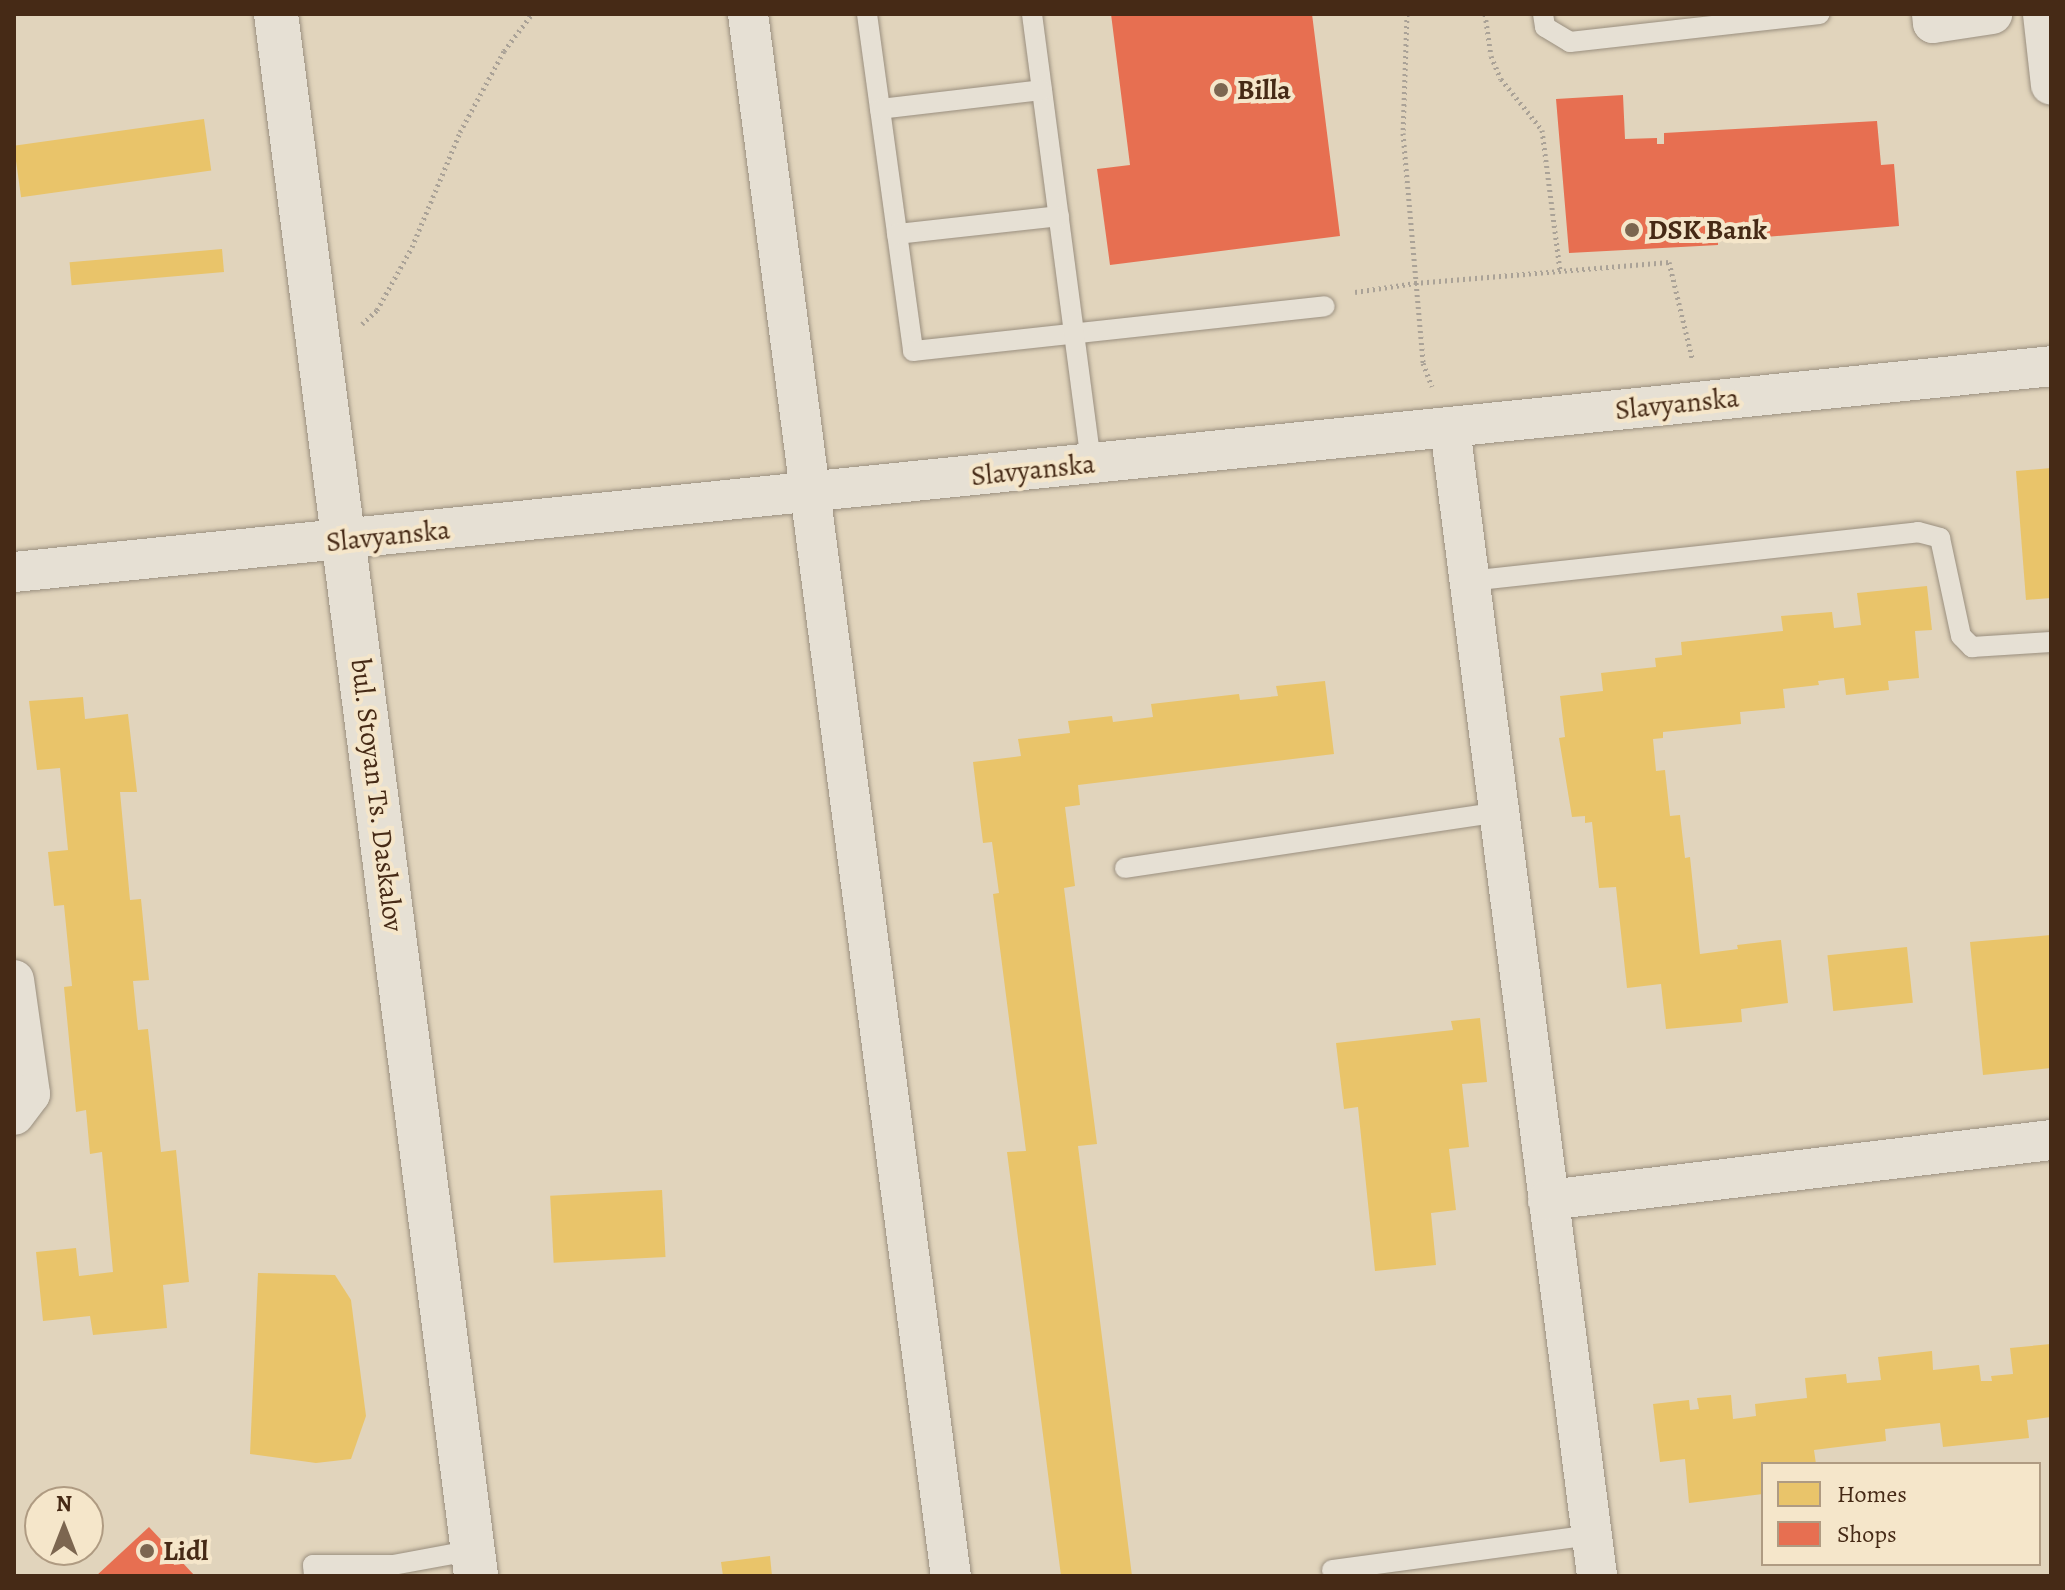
<!DOCTYPE html>
<html>
<head>
<meta charset="utf-8">
<style>
  body { margin:0 }
  #map { position:relative; width:2065px; height:1590px; overflow:hidden; background:#e1d4bc; font-family:Alegreya,serif }
  div>[style] { position:absolute }
  [style*='--x'] { left:calc(var(--x)*1px); top:calc(var(--y)*1px); width:calc(var(--w)*1px); rotate:calc(var(--a)*1deg) }
  .homes>* { inset:0; background:#e9c46a; transform-origin:0 0 }
  .shops>* { inset:0; background:#e76f51 }
  .path>* { height:5px; margin-top:-2.5px; transform-origin:0; background:repeating-linear-gradient(90deg,#aaa297 0 2px,transparent 0 6px) }
  .roads { filter:drop-shadow(0 0 2px #9a8f7f) drop-shadow(0 0 2px #9a8f7f) }
  .lane>* { height:20px; margin:-10px; padding:0 10px; transform-origin:10px; border-radius:10px; background:#e6e0d4 }
  .street>* { height:40px; margin:-20px; padding:0 20px; transform-origin:20px; border-radius:20px; background:#e6e0d4 }
  .secondary>* { height:44px; margin:-22px; padding:0 22px; transform-origin:22px; border-radius:22px; background:#e6e0d4 }
  .dots>* { width:22px; height:22px; translate:-50% -50%; box-sizing:border-box; border:4px solid #f5e6ca; border-radius:50% }
  span { translate:-50% -50%; white-space:nowrap; text-align:center; line-height:1.15; -webkit-text-stroke:8px #f5e6ca; paint-order:stroke }
  .poi-label { font-size:28px; color:#462a16; font-weight:700 }
  .left { translate:0 -50%; text-align:left }
  .street-label { font-size:28px; color:#462a16 }
  .frame { position:absolute; inset:0; border:16px solid #462a16; pointer-events:none }
  .legend { position:absolute; left:1761px; top:1462px; width:280px; height:104px; box-sizing:border-box; background:#f5e6ca; border:2px solid #af9b82; margin:0; padding:10px 14px; list-style:none; font-size:24px; color:#462a16 }
  .legend li { display:flex; align-items:center; gap:16px; height:40px }
  .legend b { width:40px; border:2px solid #af9b82 }
  .north { position:absolute; left:24px; top:1486px; width:80px; height:80px; box-sizing:border-box; background:#f5e6ca; border:2px solid #af9b82; border-radius:50%; rotate:0deg; font-size:22px; font-weight:700; line-height:32px; text-align:center; color:#462a16 }
  .north::after { content:''; display:block; margin:auto; width:28px; height:36px; background:#7c6650; clip-path:polygon(50% 0,100% 100%,50% 72%,0 100%) }
</style>
</head>
<body>
<div id="map">
  <div class="homes">
    <i style="left:204px;top:119px;width:52px;height:192px;rotate:82deg"></i>
    <i style="left:222px;top:249px;width:23px;height:153px;rotate:85deg"></i>
    <i style="clip-path:polygon(2051px 468px,2051px 598px,2026px 600px,2016px 471px)"></i>
    <i style="clip-path:polygon(1927px 586px,1932px 630px,1915px 631px,1919px 678px,1888px 681px,1889px 690px,1846px 695px,1844px 678px,1818px 681px,1819px 685px,1783px 689px,1785px 708px,1740px 712px,1741px 724px,1663px 732px,1663px 738px,1653px 739px,1656px 771px,1665px 770px,1670px 816px,1680px 815px,1685px 858px,1690px 857px,1700px 954px,1738px 949px,1737px 945px,1781px 940px,1788px 1003px,1741px 1009px,1742px 1022px,1666px 1029px,1661px 984px,1627px 988px,1616px 887px,1599px 888px,1592px 822px,1585px 823px,1585px 816px,1572px 817px,1559px 738px,1565px 737px,1560px 696px,1603px 691px,1601px 673px,1656px 667px,1655px 658px,1682px 655px,1681px 642px,1783px 631px,1781px 616px,1832px 612px,1834px 628px,1861px 625px,1857px 593px)"></i>
    <i style="clip-path:polygon(1325px 681px,1334px 754px,1078px 785px,1080px 805px,1065px 807px,1075px 886px,1064px 888px,1097px 1144px,1078px 1146px,1132px 1576px,1061px 1576px,1007px 1152px,1026px 1151px,993px 894px,999px 893px,992px 842px,983px 843px,973px 762px,1021px 756px,1018px 739px,1070px 733px,1068px 721px,1112px 716px,1113px 722px,1153px 717px,1151px 704px,1239px 694px,1240px 700px,1278px 696px,1276px 686px)"></i>
    <i style="clip-path:polygon(83px 697px,85px 719px,128px 714px,137px 792px,120px 792px,130px 900px,141px 899px,149px 980px,133px 981px,138px 1030px,148px 1029px,161px 1152px,176px 1150px,189px 1282px,163px 1285px,167px 1328px,93px 1335px,90px 1316px,43px 1321px,36px 1252px,76px 1248px,79px 1276px,113px 1272px,102px 1152px,90px 1154px,86px 1110px,76px 1112px,64px 987px,72px 986px,64px 905px,54px 906px,48px 852px,68px 850px,60px 768px,37px 770px,29px 701px)"></i>
    <i style="clip-path:polygon(2051px 935px,2051px 1068px,1983px 1075px,1970px 942px)"></i>
    <i style="left:1907px;top:947px;width:56px;height:80px;rotate:84deg"></i>
    <i style="clip-path:polygon(1480px 1018px,1487px 1082px,1462px 1084px,1469px 1147px,1449px 1149px,1456px 1210px,1431px 1213px,1436px 1265px,1375px 1271px,1358px 1107px,1344px 1109px,1336px 1043px,1453px 1030px,1451px 1021px)"></i>
    <i style="left:662px;top:1190px;width:67px;height:112px;rotate:87deg"></i>
    <i style="clip-path:polygon(258px 1273px,335px 1275px,351px 1300px,366px 1416px,351px 1459px,316px 1463px,250px 1454px)"></i>
    <i style="clip-path:polygon(2051px 1344px,2051px 1417px,2027px 1420px,2029px 1438px,1943px 1447px,1940px 1423px,1885px 1429px,1886px 1441px,1814px 1450px,1816px 1464px,1763px 1464px,1763px 1494px,1689px 1503px,1685px 1459px,1660px 1462px,1653px 1404px,1689px 1400px,1690px 1410px,1699px 1409px,1697px 1398px,1731px 1395px,1733px 1419px,1756px 1416px,1755px 1404px,1807px 1398px,1805px 1378px,1846px 1374px,1847px 1383px,1881px 1380px,1878px 1357px,1932px 1351px,1933px 1370px,1979px 1365px,1981px 1381px,1992px 1381px,1991px 1376px,2013px 1374px,2010px 1348px)"></i>
    <i style="clip-path:polygon(770px 1556px,772px 1576px,723px 1576px,721px 1562px)"></i>
  </div>
  <div class="shops">
    <i style="clip-path:polygon(1111px 14px,1312px 14px,1340px 236px,1110px 265px,1097px 169px,1130px 165px)"></i>
    <i style="clip-path:polygon(1623px 95px,1625px 139px,1657px 138px,1657px 144px,1664px 144px,1664px 133px,1877px 121px,1881px 165px,1894px 164px,1899px 226px,1718px 241px,1718px 245px,1569px 253px,1556px 99px)"></i>
    <i style="clip-path:polygon(149px 1527px,195px 1576px,96px 1576px)"></i>
  </div>
  <div class="path">
    <i style="--x:1407;--y:14;--w:119;--a:91.9"></i>
    <i style="--x:1403;--y:133;--w:231;--a:85"></i>
    <i style="--x:1423;--y:363;--w:25;--a:69"></i>
    <i style="--x:1485;--y:14;--w:42;--a:81.9"></i>
    <i style="--x:1491;--y:56;--w:25;--a:67"></i>
    <i style="--x:1501;--y:79;--w:65;--a:51.2"></i>
    <i style="--x:1542;--y:130;--w:142;--a:82.7"></i>
    <i style="--x:1355;--y:292;--w:61;--a:-8.5"></i>
    <i style="--x:1415;--y:283;--w:255;--a:-4.7"></i>
    <i style="--x:1669;--y:262;--w:99;--a:76.5"></i>
    <i style="--x:362;--y:324;--w:21;--a:-43"></i>
    <i style="--x:377;--y:310;--w:72;--a:-60.9"></i>
    <i style="--x:412;--y:247;--w:125;--a:-67.3"></i>
    <i style="--x:460;--y:132;--w:92;--a:-61.5"></i>
    <i style="--x:504;--y:51;--w:46;--a:-52.9"></i>
  </div>
  <div class="roads">
    <div class="lane">
      <i style="--x:867;--y:14;--w:340;--a:82.2"></i>
      <i style="--x:913;--y:351;--w:414;--a:-6.2"></i>
      <i style="--x:1032;--y:14;--w:454;--a:82.5"></i>
      <i style="--x:1543;--y:14;--w:13;--a:81"></i>
      <i style="--x:1545;--y:27;--w:29;--a:31"></i>
      <i style="--x:1570;--y:42;--w:251;--a:-6.4"></i>
      <i style="--x:880;--y:109;--w:163;--a:-6.7"></i>
      <i style="--x:897;--y:234;--w:163;--a:-6.3"></i>
      <i style="--x:1469;--y:581;--w:452;--a:-6.2"></i>
      <i style="--x:1918;--y:532;--w:23;--a:15"></i>
      <i style="--x:1940;--y:538;--w:100;--a:77.9"></i>
      <i style="--x:1961;--y:636;--w:16;--a:45"></i>
      <i style="--x:1972;--y:647;--w:79;--a:-3.6"></i>
      <i style="--x:1125;--y:868;--w:377;--a:-8.5"></i>
      <i style="--x:1332;--y:1570;--w:262;--a:-7.7"></i>
      <i style="--x:314;--y:1576;--w:11;--a:-95"></i>
      <i style="--x:313;--y:1565;--w:80;--a:0"></i>
      <i style="--x:393;--y:1565;--w:82;--a:-10.5"></i>
    </div>
    <div class="street">
      <i style="--x:748;--y:14;--w:1575;--a:82.6"></i>
      <i style="--x:1932;--y:14;--w:9;--a:84"></i>
      <i style="--x:1933;--y:23;--w:60;--a:-8.7"></i>
      <i style="--x:2043;--y:14;--w:71;--a:83.6"></i>
      <i style="--x:1450;--y:428;--w:1157;--a:82.7"></i>
      <i style="--x:14;--y:572;--w:2047;--a:-5.77"></i>
      <i style="--x:14;--y:980;--w:115;--a:82"></i>
      <i style="--x:30;--y:1094;--w:26;--a:127"></i>
      <i style="--x:1548;--y:1200;--w:507;--a:-6.8"></i>
    </div>
    <div class="secondary">
      <i style="--x:276;--y:14;--w:1575;--a:82.7"></i>
    </div>
  </div>
  <div class="dots">
    <i style="left:1221px;top:90px;background:#7c6650"></i>
    <i style="left:1632px;top:230px;background:#7c6650"></i>
    <i style="left:147px;top:1551px;background:#7c6650"></i>
  </div>
  <div class="poi-label">
    <span class="left" style="left:1237px;top:90px">Billa</span>
    <span class="left" style="left:1648px;top:230px">DSK Bank</span>
    <span class="left" style="left:163px;top:1551px">Lidl</span>
  </div>
  <div class="street-label">
    <span style="left:1677px;top:404px;rotate:-6deg">Slavyanska</span>
    <span style="left:1033px;top:470px;rotate:-6deg">Slavyanska</span>
    <span style="left:388px;top:536px;rotate:-6deg">Slavyanska</span>
    <span style="left:377px;top:795px;rotate:83deg">bul. Stoyan Ts. Daskalov</span>
  </div>
  <div class="frame"></div>
  <ul class="legend">
  <li><b style="height:22px;background:#e9c46a"></b>Homes</li>
  <li><b style="height:22px;background:#e76f51"></b>Shops</li>
  </ul>
  <div class="north">N</div>
</div>
</body>
</html>
